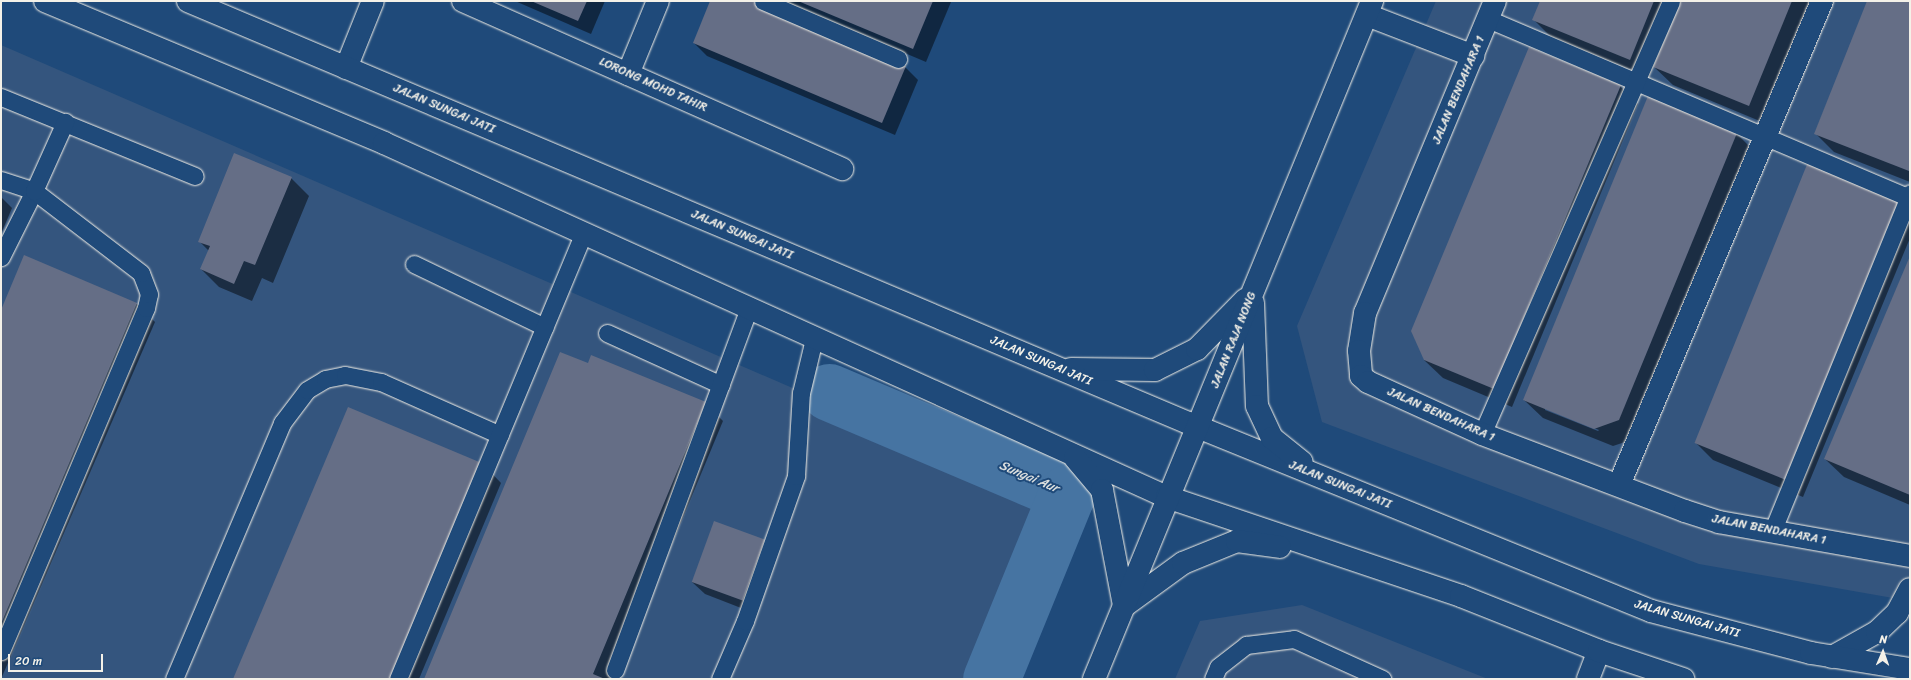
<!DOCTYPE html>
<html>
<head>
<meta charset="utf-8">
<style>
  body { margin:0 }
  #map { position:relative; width:1911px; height:680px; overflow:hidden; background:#1f4a7a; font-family:Sriracha,sans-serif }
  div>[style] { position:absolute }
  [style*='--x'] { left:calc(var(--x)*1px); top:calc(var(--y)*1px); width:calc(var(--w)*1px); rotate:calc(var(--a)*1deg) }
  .built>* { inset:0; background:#34557e }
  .shadow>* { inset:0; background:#0007 }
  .river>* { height:57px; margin:-28.5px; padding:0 28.5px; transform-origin:28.5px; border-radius:28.5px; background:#4674a2 }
  .building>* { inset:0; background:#656e86; transform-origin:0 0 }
  .roads { filter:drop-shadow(0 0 1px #f4f1e8) drop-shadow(0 0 1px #f4f1e8) }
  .service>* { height:17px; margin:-8.5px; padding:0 8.5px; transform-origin:8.5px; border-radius:8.5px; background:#1f4a7a }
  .minor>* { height:22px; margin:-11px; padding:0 11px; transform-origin:11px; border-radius:11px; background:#1f4a7a }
  .secondary>* { height:22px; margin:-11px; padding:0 11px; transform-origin:11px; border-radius:11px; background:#1f4a7a }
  span { translate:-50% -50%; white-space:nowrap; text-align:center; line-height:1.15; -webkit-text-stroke:4px #1f4a7a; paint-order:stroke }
  .street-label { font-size:12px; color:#f4f1e8 }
  .water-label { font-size:13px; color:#dadede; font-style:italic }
  .frame { position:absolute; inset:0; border:2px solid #f4f1e8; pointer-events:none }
  .north { position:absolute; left:1863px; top:632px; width:40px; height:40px; -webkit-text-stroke:3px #1f4a7a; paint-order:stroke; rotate:2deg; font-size:11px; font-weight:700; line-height:16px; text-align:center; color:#f4f1e8 }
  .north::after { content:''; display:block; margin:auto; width:14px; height:18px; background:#f4f1e8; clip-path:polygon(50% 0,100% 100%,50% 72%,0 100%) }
  .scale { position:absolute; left:8px; top:654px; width:95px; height:18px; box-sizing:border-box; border:2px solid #f4f1e8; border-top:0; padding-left:5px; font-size:12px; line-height:14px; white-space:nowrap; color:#f4f1e8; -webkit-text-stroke:3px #1f4a7a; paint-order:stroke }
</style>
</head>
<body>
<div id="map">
  <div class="built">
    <i style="clip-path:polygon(1436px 1px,1910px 1px,1910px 601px,1699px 564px,1322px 422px,1297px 326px)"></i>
    <i style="clip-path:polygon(1px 45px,1051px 500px,976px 679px,1px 679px)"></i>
    <i style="clip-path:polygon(1302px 605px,1488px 679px,1175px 679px,1200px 621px)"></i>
  </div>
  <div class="shadow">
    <i style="clip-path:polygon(515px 1px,605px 1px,591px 34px)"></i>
    <i style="clip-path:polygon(712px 1px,749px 1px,905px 67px,918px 80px,895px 135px,707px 56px,694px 43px)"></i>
    <i style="clip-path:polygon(782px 1px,950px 1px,951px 2px,926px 62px)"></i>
    <i style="clip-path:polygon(1541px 1px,1818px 1px,1767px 124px,1673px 85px,1653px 66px,1649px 77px,1552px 38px,1533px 19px)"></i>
    <i style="clip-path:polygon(1868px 1px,1910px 1px,1910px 182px,1834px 152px,1815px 133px)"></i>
    <i style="clip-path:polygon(1620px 86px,1638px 104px,1512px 407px,1443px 378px,1424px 360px)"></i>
    <i style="clip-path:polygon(evenodd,1648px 98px,1737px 134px,1755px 152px,1637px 438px,1613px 446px,1543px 418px,1524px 400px,1648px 98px,1545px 408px,1599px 430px,1598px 431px,1545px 410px,1545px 408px)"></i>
    <i style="clip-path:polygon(291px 178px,309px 196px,273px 283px,262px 278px,252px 301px,219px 287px,201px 269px,209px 251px,199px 241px)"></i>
    <i style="clip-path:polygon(1px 197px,12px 208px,1px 234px)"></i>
    <i style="clip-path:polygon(1910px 211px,1910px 238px,1803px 497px,1713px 460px,1695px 442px)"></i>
    <i style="clip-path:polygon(1910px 258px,1910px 505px,1844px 477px,1825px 459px)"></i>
    <i style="clip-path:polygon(137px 304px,155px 322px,1px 679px,1px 313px)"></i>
    <i style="clip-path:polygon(588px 364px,705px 403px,723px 421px,616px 679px,425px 679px)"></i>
    <i style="clip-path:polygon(483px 464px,501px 483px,419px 679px,235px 679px)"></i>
    <i style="clip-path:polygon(764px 541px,754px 613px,705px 594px,692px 582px)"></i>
  </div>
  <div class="river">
    <i style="--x:829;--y:392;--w:259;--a:23"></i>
    <i style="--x:1067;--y:493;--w:201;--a:112.2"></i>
  </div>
  <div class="building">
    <i style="clip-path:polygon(531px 1px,587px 1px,578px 21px)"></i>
    <i style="clip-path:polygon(710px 1px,751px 1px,906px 66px,882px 123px,693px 43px)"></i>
    <i style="clip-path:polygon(798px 1px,933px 1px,913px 49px)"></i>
    <i style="clip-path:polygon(1540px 1px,1654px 1px,1630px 60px,1532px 20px)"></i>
    <i style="clip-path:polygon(1681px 1px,1792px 1px,1749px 106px,1653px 67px)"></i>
    <i style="clip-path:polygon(1867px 1px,1910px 1px,1909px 171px,1814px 134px)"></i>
    <i style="clip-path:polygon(1529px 47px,1621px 85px,1494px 389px,1424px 360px,1411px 331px)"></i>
    <i style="clip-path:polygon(1648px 96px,1737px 133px,1619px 420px,1594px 429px,1523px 400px)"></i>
    <i style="clip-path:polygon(234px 153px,292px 177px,255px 265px,244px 261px,234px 284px,200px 269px,210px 246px,198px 242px)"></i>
    <i style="left:1808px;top:162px;width:100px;height:303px;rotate:22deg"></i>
    <i style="clip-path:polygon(24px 255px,137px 303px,1px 624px,1px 310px)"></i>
    <i style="clip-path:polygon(1910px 256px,1910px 495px,1824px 459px)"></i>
    <i style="clip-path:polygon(560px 352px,588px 363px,591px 355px,706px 402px,593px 674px,605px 679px,424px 679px)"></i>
    <i style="clip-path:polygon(348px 407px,484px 464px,393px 679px,233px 679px)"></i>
    <i style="left:714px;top:521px;width:54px;height:65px;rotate:20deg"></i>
  </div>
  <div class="roads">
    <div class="service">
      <i style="--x:763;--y:1;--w:147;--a:23.2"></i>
      <i style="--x:1488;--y:19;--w:458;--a:23"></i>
      <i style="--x:1;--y:97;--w:209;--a:22.2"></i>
      <i style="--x:1;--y:180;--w:35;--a:18"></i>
      <i style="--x:34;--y:191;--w:74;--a:116.6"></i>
      <i style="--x:414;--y:264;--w:145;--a:25.7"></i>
      <i style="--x:607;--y:333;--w:125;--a:24.5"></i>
      <i style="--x:1482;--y:434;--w:472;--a:-66.4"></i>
      <i style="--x:1772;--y:532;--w:366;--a:-67.8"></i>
      <i style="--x:1;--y:651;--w:372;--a:-67.1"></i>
      <i style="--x:146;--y:308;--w:14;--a:-78"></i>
      <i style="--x:149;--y:294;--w:22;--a:-111"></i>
      <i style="--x:141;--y:273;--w:135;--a:-142.5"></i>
      <i style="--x:34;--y:191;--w:76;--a:-65.8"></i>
      <i style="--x:615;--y:670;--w:384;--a:-69.7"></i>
      <i style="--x:174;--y:679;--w:278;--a:-67.1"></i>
      <i style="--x:282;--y:423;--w:41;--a:-52.9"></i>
      <i style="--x:307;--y:390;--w:21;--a:-31"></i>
      <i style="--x:325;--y:379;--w:20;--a:-11"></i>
      <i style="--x:345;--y:375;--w:37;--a:11"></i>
      <i style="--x:381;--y:382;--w:130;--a:24"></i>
      <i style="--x:398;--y:679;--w:482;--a:-67.4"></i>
      <i style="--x:720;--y:679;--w:63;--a:-66.7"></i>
      <i style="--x:745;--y:621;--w:154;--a:-70.6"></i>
      <i style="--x:796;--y:476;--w:83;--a:-86.6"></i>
      <i style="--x:801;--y:393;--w:56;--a:-76.5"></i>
      <i style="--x:1213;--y:679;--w:13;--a:-67"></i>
      <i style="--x:1218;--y:667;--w:36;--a:-38"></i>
      <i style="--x:1246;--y:645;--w:48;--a:-7.1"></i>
      <i style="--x:1294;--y:639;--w:97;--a:24.4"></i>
    </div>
    <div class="minor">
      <i style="--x:463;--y:1;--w:415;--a:23.9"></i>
      <i style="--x:1495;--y:1;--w:338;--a:112.6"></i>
      <i style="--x:1365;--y:313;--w:38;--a:99"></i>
      <i style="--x:1359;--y:351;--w:25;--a:85"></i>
      <i style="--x:1361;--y:376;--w:9;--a:41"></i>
      <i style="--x:1368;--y:382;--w:125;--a:24.5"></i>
      <i style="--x:1482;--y:434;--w:217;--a:20.8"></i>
      <i style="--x:1685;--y:511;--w:36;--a:18"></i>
      <i style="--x:1719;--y:522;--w:194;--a:10.1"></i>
      <i style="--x:1367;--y:15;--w:114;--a:21.1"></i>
      <i style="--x:346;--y:68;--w:72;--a:-68.1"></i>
      <i style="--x:628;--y:74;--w:79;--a:-67.7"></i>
      <i style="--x:1619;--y:485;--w:525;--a:-67.25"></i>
      <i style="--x:1832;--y:657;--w:51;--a:-29.1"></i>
      <i style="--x:1877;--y:632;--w:28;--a:-44"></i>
      <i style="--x:1897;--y:613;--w:27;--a:-62"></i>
      <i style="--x:1588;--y:679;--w:30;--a:-69"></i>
    </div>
    <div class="secondary">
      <i style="--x:45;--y:1;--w:368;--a:22.7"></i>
      <i style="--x:384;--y:143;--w:859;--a:24.33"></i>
      <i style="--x:1167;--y:497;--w:310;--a:18.6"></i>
      <i style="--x:1461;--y:596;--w:149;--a:21.7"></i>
      <i style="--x:1599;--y:651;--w:89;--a:18.4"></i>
      <i style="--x:188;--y:1;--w:1096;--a:22.87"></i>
      <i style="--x:1198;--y:427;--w:489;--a:22.1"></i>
      <i style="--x:1651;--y:611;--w:165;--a:14.7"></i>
      <i style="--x:1811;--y:653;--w:100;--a:9.2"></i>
      <i style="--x:1253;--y:303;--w:103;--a:87.8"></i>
      <i style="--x:1257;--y:406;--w:35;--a:65"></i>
      <i style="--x:1272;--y:438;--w:38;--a:39"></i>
      <i style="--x:1071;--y:369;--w:84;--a:0.7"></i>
      <i style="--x:1155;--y:370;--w:47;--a:-26.6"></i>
      <i style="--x:1197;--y:349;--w:69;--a:-45.6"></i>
      <i style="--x:1075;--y:458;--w:42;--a:49.8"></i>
      <i style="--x:1102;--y:490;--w:117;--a:79.2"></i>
      <i style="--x:1124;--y:606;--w:73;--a:-36.1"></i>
      <i style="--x:1183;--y:563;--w:58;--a:-22.2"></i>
      <i style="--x:1237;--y:541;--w:43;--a:7.9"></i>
      <i style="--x:1094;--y:679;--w:733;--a:-67.7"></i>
    </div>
  </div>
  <div class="street-label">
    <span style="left:653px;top:85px;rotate:24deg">LORONG MOHD TAHIR</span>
    <span style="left:1459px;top:90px;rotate:-67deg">JALAN BENDAHARA 1</span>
    <span style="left:444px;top:109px;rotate:23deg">JALAN SUNGAI JATI</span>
    <span style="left:742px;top:235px;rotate:23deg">JALAN SUNGAI JATI</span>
    <span style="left:1234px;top:340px;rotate:-68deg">JALAN RAJA NONG</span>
    <span style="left:1041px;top:361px;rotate:23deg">JALAN SUNGAI JATI</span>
    <span style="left:1441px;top:415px;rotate:24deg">JALAN BENDAHARA 1</span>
    <span style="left:1340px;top:485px;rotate:22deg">JALAN SUNGAI JATI</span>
    <span style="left:1769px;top:530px;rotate:11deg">JALAN BENDAHARA 1</span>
    <span style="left:1687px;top:619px;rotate:16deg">JALAN SUNGAI JATI</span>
  </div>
  <div class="water-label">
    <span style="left:1029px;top:477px;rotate:23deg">Sungai Aur</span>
  </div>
  <div class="frame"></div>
  <div class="north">N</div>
  <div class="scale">20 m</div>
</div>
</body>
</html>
